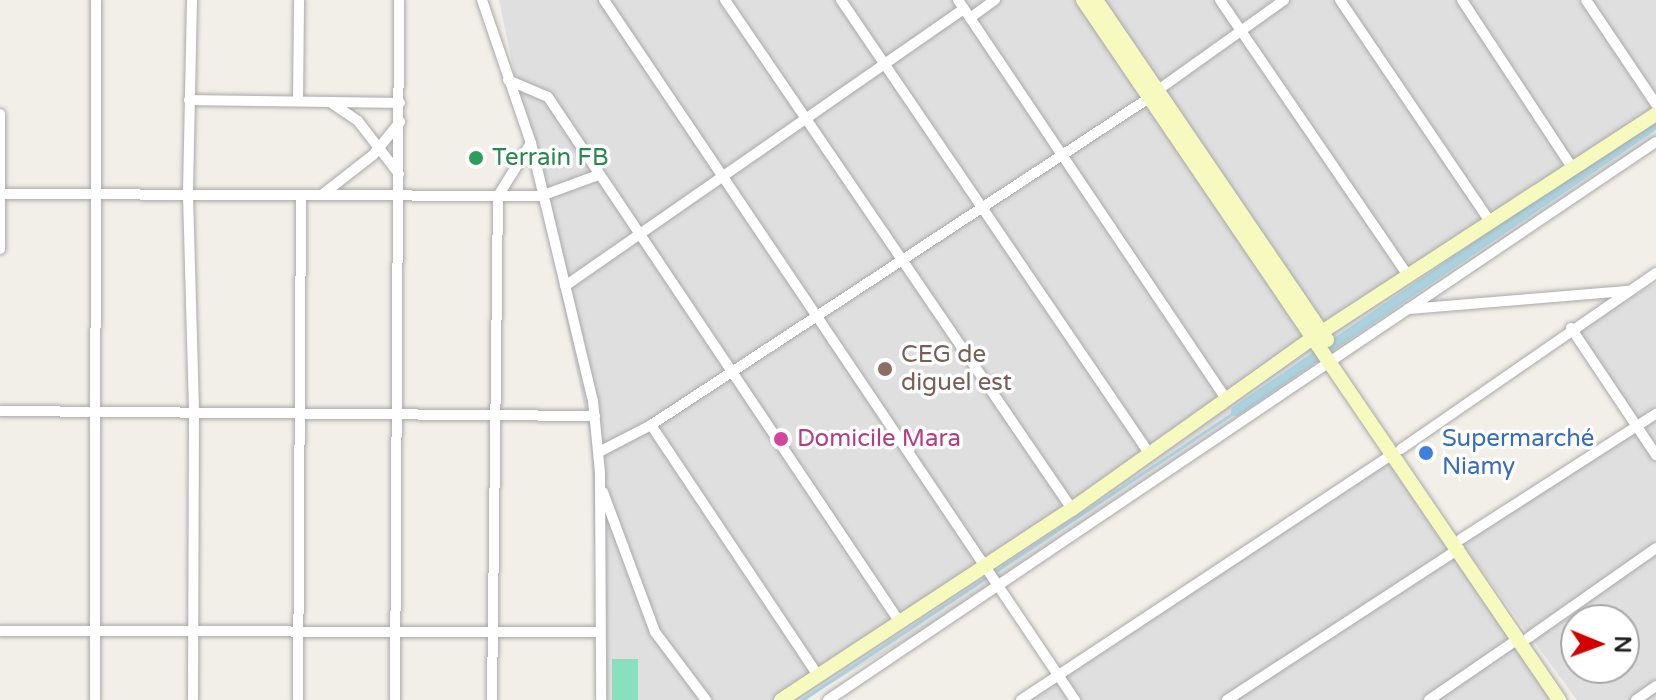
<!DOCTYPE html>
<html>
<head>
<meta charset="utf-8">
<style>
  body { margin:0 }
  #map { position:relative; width:1656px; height:700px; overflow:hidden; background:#f2efe9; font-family:"Varela Round",sans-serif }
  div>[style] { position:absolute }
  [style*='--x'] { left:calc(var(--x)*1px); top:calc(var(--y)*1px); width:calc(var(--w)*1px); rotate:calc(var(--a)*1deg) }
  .residential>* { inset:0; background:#e0dfdf }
  .pitch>* { inset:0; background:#88e0be; transform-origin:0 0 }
  .stream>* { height:3px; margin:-1.5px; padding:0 1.5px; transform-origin:1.5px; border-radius:1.5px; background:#aad3df }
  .canal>* { height:10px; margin:-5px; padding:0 5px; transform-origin:5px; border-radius:5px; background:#aad3df }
  .roads { filter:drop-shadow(0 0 2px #a9a9a9) drop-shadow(0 0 2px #a9a9a9) }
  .street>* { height:10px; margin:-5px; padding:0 5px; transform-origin:5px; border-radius:5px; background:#fff }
  .secondary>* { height:14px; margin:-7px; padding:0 7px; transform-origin:7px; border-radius:7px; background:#f7fabf }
  .dots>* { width:22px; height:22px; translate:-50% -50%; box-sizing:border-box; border:4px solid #fff; border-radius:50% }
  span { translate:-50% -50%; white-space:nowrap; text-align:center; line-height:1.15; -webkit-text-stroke:7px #fff; paint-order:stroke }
  .leisure-label { font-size:24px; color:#27864d }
  .left { translate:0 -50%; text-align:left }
  .education-label { font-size:24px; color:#785e54 }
  .hotel-label { font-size:24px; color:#b23c85 }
  .shop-label { font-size:24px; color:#366cbe }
  .north { position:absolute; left:1560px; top:604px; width:80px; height:80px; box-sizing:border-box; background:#fff; border:2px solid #a7a7a7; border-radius:50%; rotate:91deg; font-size:22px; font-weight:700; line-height:32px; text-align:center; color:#222 }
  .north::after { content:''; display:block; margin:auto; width:28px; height:36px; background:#d40000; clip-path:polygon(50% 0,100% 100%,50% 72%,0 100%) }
</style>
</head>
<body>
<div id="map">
  <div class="residential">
    <i style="clip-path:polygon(499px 0,1656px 0,1656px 145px,1008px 582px,802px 700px,599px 700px,591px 440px)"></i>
    <i style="clip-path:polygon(evenodd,1656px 283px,1656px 700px,1577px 700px,1458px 538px,1638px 422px,1577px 328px,1656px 283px,1576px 620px,1624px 620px,1624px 668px,1576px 668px,1576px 620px)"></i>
    <i style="clip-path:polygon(1393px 453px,1562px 700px,1030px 700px)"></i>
  </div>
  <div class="pitch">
    <i style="left:612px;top:659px;width:26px;height:41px"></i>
  </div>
  <div class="stream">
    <i style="--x:802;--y:700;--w:521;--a:-33.66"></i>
  </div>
  <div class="canal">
    <i style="--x:1236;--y:411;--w:509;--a:-34.35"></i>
  </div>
  <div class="roads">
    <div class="street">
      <i style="--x:192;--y:0;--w:195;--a:91.2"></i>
      <i style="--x:188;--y:195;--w:220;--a:88.4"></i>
      <i style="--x:194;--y:415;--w:285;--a:90.2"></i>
      <i style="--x:482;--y:0;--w:151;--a:71.1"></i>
      <i style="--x:531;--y:143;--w:265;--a:76.5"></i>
      <i style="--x:593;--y:401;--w:72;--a:84.4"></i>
      <i style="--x:600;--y:473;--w:227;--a:89.7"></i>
      <i style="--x:604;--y:0;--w:844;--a:56.07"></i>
      <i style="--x:725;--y:0;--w:616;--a:55.72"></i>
      <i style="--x:841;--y:0;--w:548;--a:55.79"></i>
      <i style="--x:958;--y:0;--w:482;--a:56.1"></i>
      <i style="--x:1220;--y:0;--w:335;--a:55.7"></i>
      <i style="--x:1340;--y:0;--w:269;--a:55.9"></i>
      <i style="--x:1462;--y:0;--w:202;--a:56.7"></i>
      <i style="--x:1586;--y:0;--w:125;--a:56.1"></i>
      <i style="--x:970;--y:18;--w:31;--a:-36"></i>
      <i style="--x:508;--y:80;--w:43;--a:23"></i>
      <i style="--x:548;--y:97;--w:631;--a:56.18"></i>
      <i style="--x:1158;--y:90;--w:155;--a:-35.5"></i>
      <i style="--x:189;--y:100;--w:211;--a:0.8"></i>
      <i style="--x:298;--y:101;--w:101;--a:-89.4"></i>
      <i style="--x:333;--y:104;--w:30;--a:34"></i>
      <i style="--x:358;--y:121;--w:67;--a:52.3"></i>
      <i style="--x:0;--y:114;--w:135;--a:90"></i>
      <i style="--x:0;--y:194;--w:541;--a:0.21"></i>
      <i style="--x:541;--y:196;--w:61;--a:-20.2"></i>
      <i style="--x:323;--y:194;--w:63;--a:-38"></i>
      <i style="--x:373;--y:155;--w:43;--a:-50.7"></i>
      <i style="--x:565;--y:286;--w:486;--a:-34.8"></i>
      <i style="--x:1408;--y:309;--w:220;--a:-4.7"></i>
      <i style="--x:1571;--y:328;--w:153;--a:56.2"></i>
      <i style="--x:0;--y:411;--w:595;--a:0.48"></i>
      <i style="--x:651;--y:425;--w:301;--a:56.3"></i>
      <i style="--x:1401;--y:449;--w:310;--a:-34.6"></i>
      <i style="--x:599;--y:452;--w:59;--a:-27.4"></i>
      <i style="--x:651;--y:425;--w:596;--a:-33.29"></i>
      <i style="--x:603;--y:492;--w:149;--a:69.6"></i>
      <i style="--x:655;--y:632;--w:85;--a:53.1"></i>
      <i style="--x:1461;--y:539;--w:232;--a:-32.7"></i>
      <i style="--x:0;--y:631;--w:600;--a:0.1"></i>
      <i style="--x:1528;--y:638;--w:156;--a:-35.1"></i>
      <i style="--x:95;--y:700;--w:700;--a:-89.92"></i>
      <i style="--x:298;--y:700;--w:504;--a:-89.66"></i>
      <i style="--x:395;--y:700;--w:700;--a:-89.67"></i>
      <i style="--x:492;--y:700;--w:504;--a:-89.32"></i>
      <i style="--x:498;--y:196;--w:62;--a:-58.1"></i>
      <i style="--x:828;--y:700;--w:998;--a:-33.98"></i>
      <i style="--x:1021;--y:700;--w:445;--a:-33.5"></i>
      <i style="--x:1227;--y:700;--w:277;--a:-33.1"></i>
      <i style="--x:1429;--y:700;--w:108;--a:-34.4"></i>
      <i style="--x:1636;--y:700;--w:24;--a:-35"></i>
    </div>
    <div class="secondary">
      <i style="--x:1083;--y:0;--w:847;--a:55.78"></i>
      <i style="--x:1096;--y:0;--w:411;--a:55.8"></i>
      <i style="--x:781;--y:700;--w:348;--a:-33.3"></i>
      <i style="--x:1072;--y:509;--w:293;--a:-35.4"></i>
      <i style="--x:1311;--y:339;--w:412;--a:-33.1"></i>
    </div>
  </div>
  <div class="dots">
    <i style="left:476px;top:158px;background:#2e9e5b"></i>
    <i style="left:885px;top:369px;background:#8d6e63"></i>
    <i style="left:781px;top:439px;background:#d1479c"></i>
    <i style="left:1426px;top:453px;background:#3f7fe0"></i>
  </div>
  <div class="leisure-label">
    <span class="left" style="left:492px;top:158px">Terrain FB</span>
  </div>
  <div class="education-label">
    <span class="left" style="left:901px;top:369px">CEG de<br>diguel est</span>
  </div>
  <div class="hotel-label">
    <span class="left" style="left:797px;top:439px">Domicile Mara</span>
  </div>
  <div class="shop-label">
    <span class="left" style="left:1442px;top:453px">Supermarché<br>Niamy</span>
  </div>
  <div class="north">N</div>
</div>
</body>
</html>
